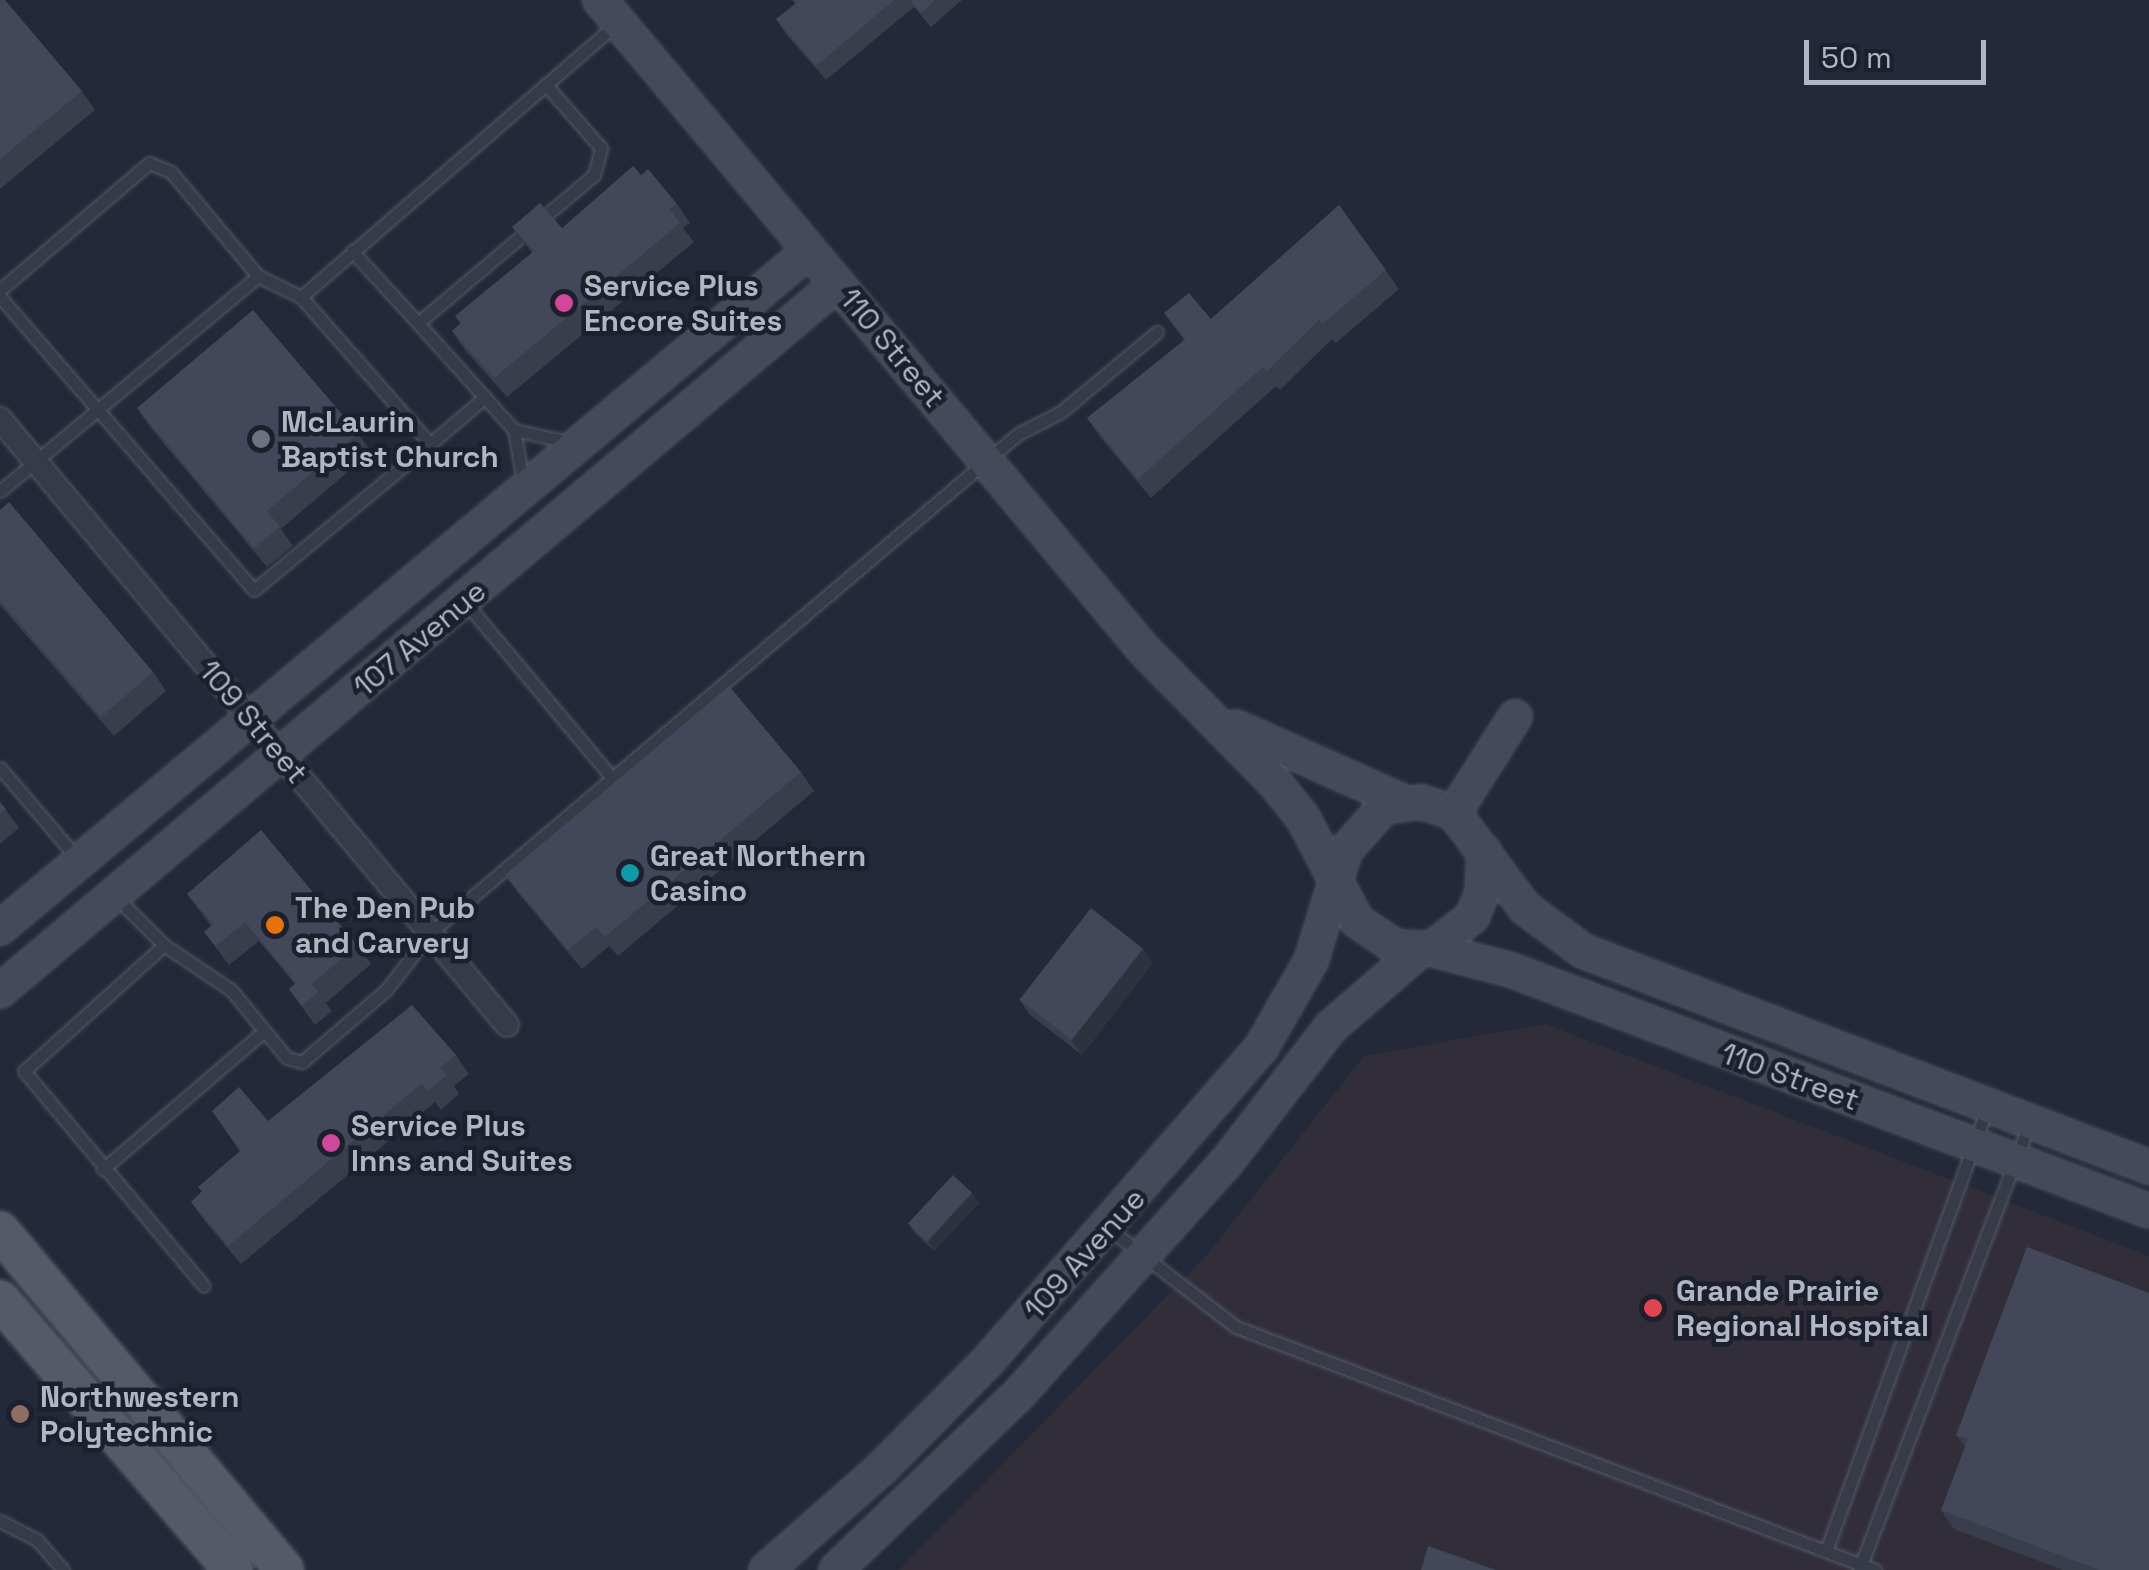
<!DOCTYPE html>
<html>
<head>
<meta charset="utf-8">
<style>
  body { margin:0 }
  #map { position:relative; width:2149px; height:1570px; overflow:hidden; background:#232938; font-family:"Space Grotesk",sans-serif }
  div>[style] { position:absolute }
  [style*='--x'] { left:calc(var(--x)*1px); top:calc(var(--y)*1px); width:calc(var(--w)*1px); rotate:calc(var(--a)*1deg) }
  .medical>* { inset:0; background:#312e3a }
  .roads { filter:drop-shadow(0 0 2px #545966) drop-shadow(0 0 2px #545966) }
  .lane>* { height:11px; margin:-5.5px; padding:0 5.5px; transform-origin:5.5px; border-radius:5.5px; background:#373b48 }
  .street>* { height:22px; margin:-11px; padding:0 11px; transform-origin:11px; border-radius:11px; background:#373b48 }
  .secondary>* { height:32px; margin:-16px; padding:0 16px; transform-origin:16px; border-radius:16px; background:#454a5b }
  .primary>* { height:38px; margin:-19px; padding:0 19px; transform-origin:19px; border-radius:19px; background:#555a68 }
  .wall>* { inset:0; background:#393e4d }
  .shaded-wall>* { inset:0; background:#2e323e }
  .building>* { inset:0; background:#424859; transform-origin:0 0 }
  .dots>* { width:28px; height:28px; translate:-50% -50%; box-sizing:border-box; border:5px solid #1c202d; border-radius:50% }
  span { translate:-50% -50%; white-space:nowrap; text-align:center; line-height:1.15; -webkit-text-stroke:9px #1c202d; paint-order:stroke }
  .poi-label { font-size:30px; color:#b1b6c4; font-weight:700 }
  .left { translate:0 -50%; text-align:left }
  .street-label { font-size:30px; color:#b1b6c4 }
  .scale { position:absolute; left:1804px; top:40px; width:182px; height:45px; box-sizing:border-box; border:5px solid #b1b6c4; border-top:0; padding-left:12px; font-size:30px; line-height:35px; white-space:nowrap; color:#b1b6c4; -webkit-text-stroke:8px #1c202d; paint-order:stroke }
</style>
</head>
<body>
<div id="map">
  <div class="medical">
    <i style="clip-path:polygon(1545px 1024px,2149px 1256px,2149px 1570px,899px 1570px,1206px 1256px,1364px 1056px)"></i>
  </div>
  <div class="roads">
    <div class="lane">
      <i style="--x:352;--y:251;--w:98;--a:47.5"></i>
      <i style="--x:418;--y:323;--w:230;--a:-40.1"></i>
      <i style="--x:594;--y:175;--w:28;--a:-75"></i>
      <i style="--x:601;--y:148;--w:84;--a:-131.1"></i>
      <i style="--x:0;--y:290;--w:196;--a:-40.4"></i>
      <i style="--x:149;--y:163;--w:24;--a:22"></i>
      <i style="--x:171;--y:172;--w:136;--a:50.1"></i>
      <i style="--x:0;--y:297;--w:388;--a:49.1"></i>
      <i style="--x:254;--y:590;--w:229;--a:-39.7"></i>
      <i style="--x:301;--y:297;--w:196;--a:48.7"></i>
      <i style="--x:430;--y:444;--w:72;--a:-40.5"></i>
      <i style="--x:418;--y:323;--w:144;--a:48.1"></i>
      <i style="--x:514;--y:430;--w:52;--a:80"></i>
      <i style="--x:514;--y:430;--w:60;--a:12.4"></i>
      <i style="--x:0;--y:491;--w:336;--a:-39.8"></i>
      <i style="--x:258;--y:276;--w:48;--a:26"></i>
      <i style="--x:301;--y:297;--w:418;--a:-40.9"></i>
      <i style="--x:465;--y:602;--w:229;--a:50.1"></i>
      <i style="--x:0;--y:768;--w:118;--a:49.5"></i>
      <i style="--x:116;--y:897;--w:68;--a:45"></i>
      <i style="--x:164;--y:945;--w:81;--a:33.9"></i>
      <i style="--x:231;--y:990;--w:88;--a:50.5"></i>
      <i style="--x:287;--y:1058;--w:16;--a:15"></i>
      <i style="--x:302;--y:1062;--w:111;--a:-40.6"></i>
      <i style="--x:386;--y:990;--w:73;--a:-52.2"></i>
      <i style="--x:431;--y:932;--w:770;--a:-40.31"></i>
      <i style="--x:1018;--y:434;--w:48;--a:-27.1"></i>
      <i style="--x:1061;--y:412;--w:125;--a:-39.8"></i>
      <i style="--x:164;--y:945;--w:188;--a:138"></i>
      <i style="--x:24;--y:1071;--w:280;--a:50.1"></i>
      <i style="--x:103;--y:1169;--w:212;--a:-40.6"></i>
      <i style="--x:1109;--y:1229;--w:160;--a:37.7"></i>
      <i style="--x:1236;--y:1327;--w:684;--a:20.82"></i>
      <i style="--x:0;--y:1521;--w:42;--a:27.2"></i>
      <i style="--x:37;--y:1540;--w:40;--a:49"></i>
      <i style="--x:1826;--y:1551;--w:470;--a:-70"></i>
      <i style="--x:1859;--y:1570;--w:476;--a:-69.1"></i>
    </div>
    <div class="street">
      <i style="--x:0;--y:419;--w:790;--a:50.08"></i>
    </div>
    <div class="secondary">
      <i style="--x:600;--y:0;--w:848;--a:50.07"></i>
      <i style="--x:1144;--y:650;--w:187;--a:45.4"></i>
      <i style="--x:1275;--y:783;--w:45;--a:51.3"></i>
      <i style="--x:1303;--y:818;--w:116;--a:62.3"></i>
      <i style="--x:1357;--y:921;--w:47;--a:33.7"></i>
      <i style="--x:1396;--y:947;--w:35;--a:3"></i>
      <i style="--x:1431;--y:949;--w:52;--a:-38"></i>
      <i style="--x:1472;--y:917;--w:26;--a:-67"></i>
      <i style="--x:1482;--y:893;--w:42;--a:-87.3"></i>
      <i style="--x:1236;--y:727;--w:184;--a:24.1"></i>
      <i style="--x:1454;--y:813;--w:114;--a:-57.6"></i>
      <i style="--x:0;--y:928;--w:1055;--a:-39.92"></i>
      <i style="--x:1431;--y:949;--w:83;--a:14.7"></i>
      <i style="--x:1511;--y:970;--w:682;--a:20.69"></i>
      <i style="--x:0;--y:991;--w:1096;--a:-40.19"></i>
      <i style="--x:766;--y:1570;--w:154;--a:-41.3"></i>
      <i style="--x:882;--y:1468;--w:149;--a:-45.3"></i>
      <i style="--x:987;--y:1362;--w:417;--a:-48.9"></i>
      <i style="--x:1261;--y:1048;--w:100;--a:-60.1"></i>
      <i style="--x:1311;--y:961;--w:115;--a:-72.8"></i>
      <i style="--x:1345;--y:851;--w:59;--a:-48.4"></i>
      <i style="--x:1384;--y:807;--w:37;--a:-8"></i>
      <i style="--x:1421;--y:802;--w:35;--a:18"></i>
      <i style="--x:1454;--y:813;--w:119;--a:53.2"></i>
      <i style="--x:1525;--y:908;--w:72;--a:36.6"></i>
      <i style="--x:1583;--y:951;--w:606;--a:20.89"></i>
      <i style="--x:836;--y:1570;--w:254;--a:-43.9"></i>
      <i style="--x:1019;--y:1394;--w:309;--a:-48.2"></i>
      <i style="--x:1225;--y:1164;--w:173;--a:-52.3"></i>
      <i style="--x:1331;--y:1027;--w:115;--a:-40.8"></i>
    </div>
    <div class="primary">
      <i style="--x:0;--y:1231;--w:442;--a:50"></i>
      <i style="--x:0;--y:1300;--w:357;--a:49.2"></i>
    </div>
  </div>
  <div class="wall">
    <i style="clip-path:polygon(0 0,82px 91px,95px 110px,0 189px)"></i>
    <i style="clip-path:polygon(792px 0,962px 0,931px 27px,914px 7px,826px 80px,786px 34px,776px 19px,795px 4px)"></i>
    <i style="clip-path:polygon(641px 175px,677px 204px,690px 223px,683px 228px,694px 242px,507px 397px,465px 350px,452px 331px,532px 253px,512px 227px,562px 228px)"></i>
    <i style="clip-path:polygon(1339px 205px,1399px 289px,1336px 343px,1332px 339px,1280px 390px,1276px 386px,1151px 498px,1100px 437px,1087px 418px,1184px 340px,1164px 313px,1211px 319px)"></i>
    <i style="clip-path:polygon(137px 408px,358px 433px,371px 452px,281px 529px,293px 546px,267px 567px,150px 427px)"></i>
    <i style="clip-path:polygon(0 510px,153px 672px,166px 691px,114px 736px,0 605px)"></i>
    <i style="clip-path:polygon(801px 772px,814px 791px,618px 956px,609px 946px,582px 969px,519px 894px,505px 875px)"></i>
    <i style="clip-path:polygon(0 802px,19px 828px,0 844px)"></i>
    <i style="clip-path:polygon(187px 894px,357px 945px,371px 964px,326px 1003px,332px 1011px,315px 1025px,289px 989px,295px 984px,259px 941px,229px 965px,204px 932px,211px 926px)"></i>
    <i style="clip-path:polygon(1143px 949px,1153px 963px,1082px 1055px,1029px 1014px,1019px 999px)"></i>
    <i style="clip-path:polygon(456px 1055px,469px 1074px,454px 1086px,459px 1094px,441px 1110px,435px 1102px,241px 1264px,204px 1220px,191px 1202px,240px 1151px)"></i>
    <i style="clip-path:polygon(972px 1193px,979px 1203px,934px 1251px,915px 1233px,908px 1223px)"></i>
    <i style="clip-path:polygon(2149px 1293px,2149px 1570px,2063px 1570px,1954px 1529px,1941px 1510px,1965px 1447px,1956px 1435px)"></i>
  </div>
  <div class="shaded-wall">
    <i style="clip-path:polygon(1143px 949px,1153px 963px,1082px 1055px,1071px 1040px)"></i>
    <i style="clip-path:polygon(972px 1193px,979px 1203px,934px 1251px,928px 1242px)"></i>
  </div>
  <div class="building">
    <i style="clip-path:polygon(0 0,5px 0,82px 91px,0 159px)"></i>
    <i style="clip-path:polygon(794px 0,894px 0,816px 66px,776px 19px,797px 3px)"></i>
    <i style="clip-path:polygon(910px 0,935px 0,921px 13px)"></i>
    <i style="clip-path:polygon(633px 166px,641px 175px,648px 169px,677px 204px,669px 209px,680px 223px,494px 378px,452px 331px,461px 324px,455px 316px,534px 251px,512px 227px,540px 203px,562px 228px)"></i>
    <i style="clip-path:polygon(1339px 205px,1386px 270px,1322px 324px,1319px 320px,1267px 371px,1263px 367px,1138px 479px,1087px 418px,1186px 339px,1164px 313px,1189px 293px,1211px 319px)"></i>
    <i style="clip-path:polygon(253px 310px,358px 433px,267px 511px,280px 527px,254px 548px,137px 408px)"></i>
    <i style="clip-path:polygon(9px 502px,153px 672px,101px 717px,0 601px,0 510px)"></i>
    <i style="clip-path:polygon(729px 686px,801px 772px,605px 937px,596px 927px,568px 950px,505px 875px)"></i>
    <i style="clip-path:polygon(0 802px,6px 809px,0 814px)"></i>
    <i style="clip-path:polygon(261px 830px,357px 945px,312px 984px,318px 992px,302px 1006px,289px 989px,296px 983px,245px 922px,216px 946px,204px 932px,213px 924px,187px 894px)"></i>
    <i style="left:1091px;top:908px;width:66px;height:116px;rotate:38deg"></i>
    <i style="clip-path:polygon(412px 1005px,456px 1055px,440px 1068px,447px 1075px,428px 1091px,422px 1083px,228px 1246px,191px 1202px,202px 1192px,198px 1187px,240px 1151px,212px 1111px,239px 1087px,268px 1121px)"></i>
    <i style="left:953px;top:1175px;width:26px;height:66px;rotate:43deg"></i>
    <i style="clip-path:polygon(2027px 1247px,2149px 1293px,2149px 1570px,2099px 1570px,1941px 1510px,1968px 1439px,1956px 1435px)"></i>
    <i style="clip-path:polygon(1428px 1546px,1496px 1570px,1421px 1570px)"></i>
  </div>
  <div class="dots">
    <i style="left:564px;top:303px;background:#d1479c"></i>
    <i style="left:261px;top:439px;background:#6b7280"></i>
    <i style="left:630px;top:873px;background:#0f9aa8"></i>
    <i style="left:275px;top:925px;background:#e8710a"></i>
    <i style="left:331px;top:1143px;background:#d1479c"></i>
    <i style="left:1653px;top:1308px;background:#e0444e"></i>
    <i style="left:20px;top:1414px;background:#8d6e63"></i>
  </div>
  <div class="poi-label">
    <span class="left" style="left:584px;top:303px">Service Plus<br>Encore Suites</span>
    <span class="left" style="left:281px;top:439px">McLaurin<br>Baptist Church</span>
    <span class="left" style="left:650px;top:873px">Great Northern<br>Casino</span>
    <span class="left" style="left:295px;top:925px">The Den Pub<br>and Carvery</span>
    <span class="left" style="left:351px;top:1143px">Service Plus<br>Inns and Suites</span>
    <span class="left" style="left:1676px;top:1308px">Grande Prairie<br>Regional Hospital</span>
    <span class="left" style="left:40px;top:1414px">Northwestern<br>Polytechnic</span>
  </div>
  <div class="street-label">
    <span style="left:892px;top:348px;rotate:50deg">110 Street</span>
    <span style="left:420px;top:639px;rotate:-40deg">107 Avenue</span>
    <span style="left:253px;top:722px;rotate:50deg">109 Street</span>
    <span style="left:1790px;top:1077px;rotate:20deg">110 Street</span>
    <span style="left:1085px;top:1254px;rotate:-48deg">109 Avenue</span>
  </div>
  <div class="scale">50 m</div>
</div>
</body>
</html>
